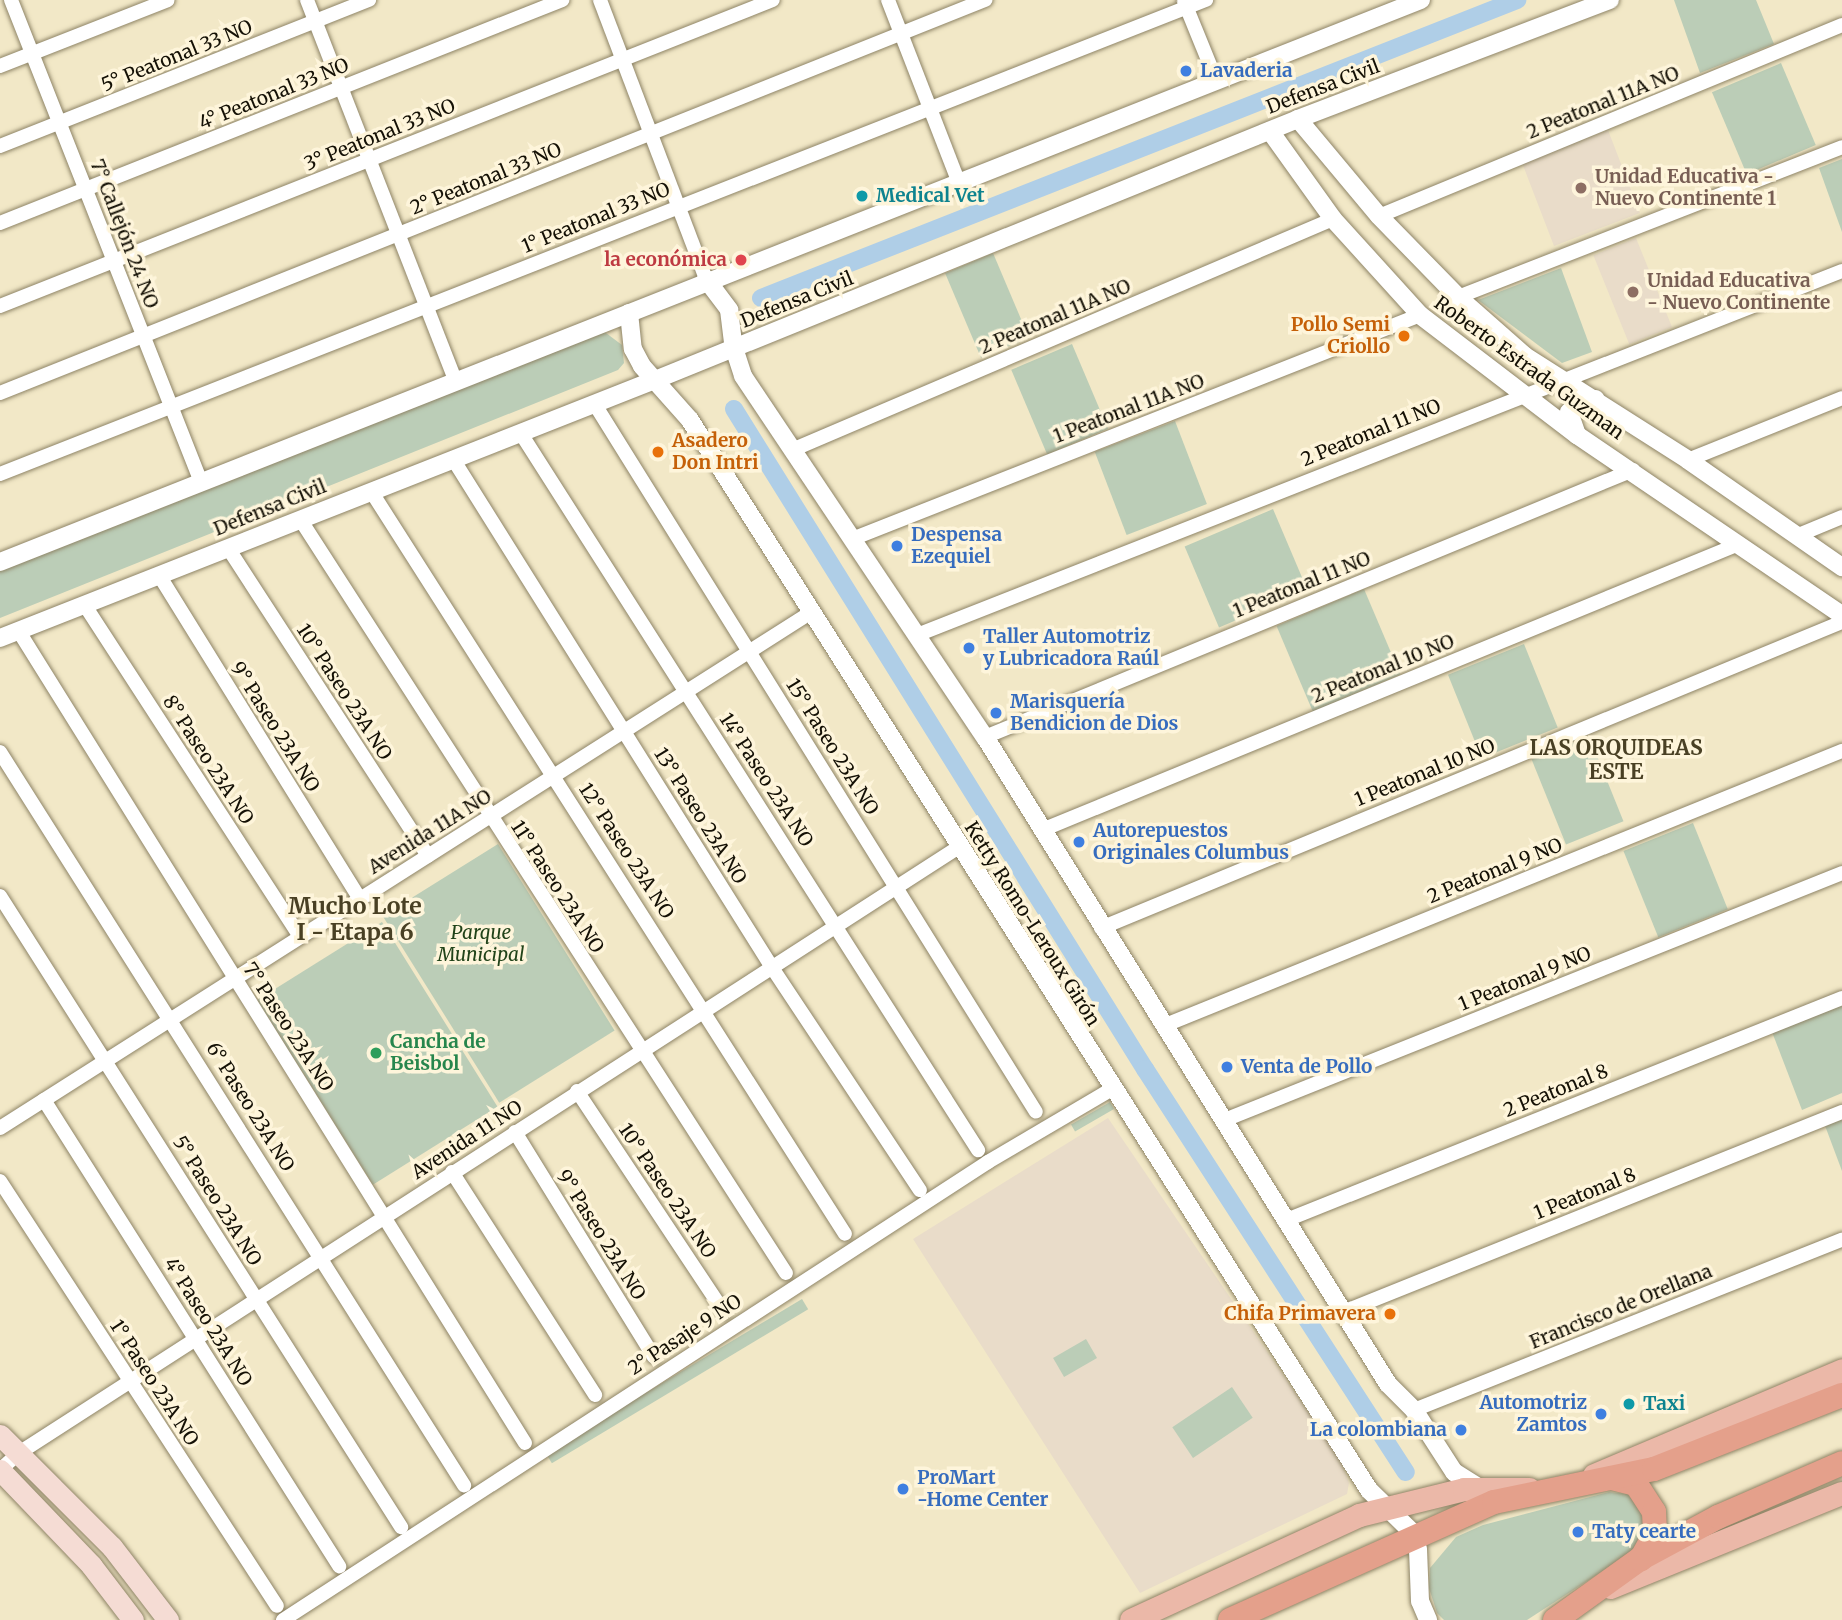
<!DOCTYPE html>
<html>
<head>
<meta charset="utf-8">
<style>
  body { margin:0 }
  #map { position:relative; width:1842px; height:1620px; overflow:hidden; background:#f2e8c7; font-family:Merriweather,serif }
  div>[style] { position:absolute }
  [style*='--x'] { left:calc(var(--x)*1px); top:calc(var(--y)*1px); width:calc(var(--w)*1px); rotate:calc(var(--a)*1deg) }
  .education>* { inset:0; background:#e9dcc9; transform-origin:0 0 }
  .green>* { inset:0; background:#bbcdb7; transform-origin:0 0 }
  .canal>* { height:18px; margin:-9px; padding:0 9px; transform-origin:9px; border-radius:9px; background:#afcee7 }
  .roads { filter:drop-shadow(0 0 2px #8e8466) drop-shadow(0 0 2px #8e8466) }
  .minor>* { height:14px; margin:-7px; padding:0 7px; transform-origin:7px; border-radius:7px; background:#fff }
  .tertiary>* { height:18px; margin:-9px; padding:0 9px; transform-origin:9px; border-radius:9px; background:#fff }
  .secondary>* { height:21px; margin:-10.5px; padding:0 10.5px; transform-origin:10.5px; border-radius:10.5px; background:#f5dcd4 }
  .primary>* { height:23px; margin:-11.5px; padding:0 11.5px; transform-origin:11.5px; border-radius:11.5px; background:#ebb8a8 }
  .trunk>* { height:24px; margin:-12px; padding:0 12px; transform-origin:12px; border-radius:12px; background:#e4a08b }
  .dots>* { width:19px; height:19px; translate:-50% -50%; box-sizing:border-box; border:4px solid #fef5db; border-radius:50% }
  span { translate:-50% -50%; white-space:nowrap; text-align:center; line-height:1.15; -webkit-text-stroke:7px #fef5db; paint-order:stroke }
  .street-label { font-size:19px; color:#141005 }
  .shop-label { font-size:19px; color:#366cbe; font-weight:700 }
  .left { translate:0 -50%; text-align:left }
  .right { translate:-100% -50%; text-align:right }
  .education-label { font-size:19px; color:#785e54; font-weight:700 }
  .culture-label { font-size:19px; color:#0d838f; font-weight:700 }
  .health-label { font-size:19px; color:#be3a42; font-weight:700 }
  .food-label { font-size:19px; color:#c56008; font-weight:700 }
  .park-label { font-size:19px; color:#214319; font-style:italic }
  .leisure-label { font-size:19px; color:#27864d; font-weight:700 }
  .neighbourhood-label { font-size:21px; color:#494024; font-weight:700 }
  .quarter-label { font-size:23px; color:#494024; font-weight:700 }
</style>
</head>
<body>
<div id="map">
  <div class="education">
    <i style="left:1608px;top:130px;width:89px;height:92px;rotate:69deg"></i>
    <i style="left:1636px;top:238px;width:96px;height:46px;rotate:68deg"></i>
    <i style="clip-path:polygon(1108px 1118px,1340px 1459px,1349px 1483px,1347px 1494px,1140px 1593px,913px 1239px)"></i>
  </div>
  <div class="green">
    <i style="clip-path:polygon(1674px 0,1756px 0,1774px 44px,1700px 73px)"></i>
    <i style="left:1781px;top:63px;width:89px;height:75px;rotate:67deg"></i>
    <i style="clip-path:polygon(1842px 159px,1842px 232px,1819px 168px)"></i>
    <i style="left:993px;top:253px;width:92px;height:52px;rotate:67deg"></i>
    <i style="clip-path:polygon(1561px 268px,1592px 352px,1562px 363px,1478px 300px)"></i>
    <i style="clip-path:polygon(602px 330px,622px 345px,624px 363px,618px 370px,0 618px,0 565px)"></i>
    <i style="left:1072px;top:344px;width:92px;height:66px;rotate:67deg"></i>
    <i style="left:1175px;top:421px;width:89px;height:86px;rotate:69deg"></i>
    <i style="left:1273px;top:509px;width:88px;height:96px;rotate:67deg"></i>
    <i style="left:1364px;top:589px;width:93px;height:95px;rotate:67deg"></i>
    <i style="left:1524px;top:644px;width:90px;height:82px;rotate:68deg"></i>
    <i style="left:1589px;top:736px;width:92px;height:62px;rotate:68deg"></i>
    <i style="left:1693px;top:823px;width:93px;height:75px;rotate:68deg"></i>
    <i style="left:498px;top:844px;width:220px;height:136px;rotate:58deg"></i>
    <i style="left:382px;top:922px;width:218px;height:147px;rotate:58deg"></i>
    <i style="clip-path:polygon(1842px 1004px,1842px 1093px,1802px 1110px,1772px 1032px)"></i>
    <i style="left:1110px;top:1102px;width:8px;height:45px;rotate:60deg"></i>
    <i style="clip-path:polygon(1842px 1116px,1842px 1171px,1824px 1123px)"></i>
    <i style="left:802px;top:1299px;width:12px;height:299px;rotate:59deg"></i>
    <i style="left:1086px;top:1339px;width:22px;height:38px;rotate:60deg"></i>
    <i style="left:1232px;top:1387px;width:37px;height:72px;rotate:56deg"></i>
    <i style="clip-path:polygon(1609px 1492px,1627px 1494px,1640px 1508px,1644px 1528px,1632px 1552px,1527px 1620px,1444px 1620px,1437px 1613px,1429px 1588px,1430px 1568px,1456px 1537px,1483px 1525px)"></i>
  </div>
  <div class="canal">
    <i style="--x:761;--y:298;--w:813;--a:-21.51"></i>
    <i style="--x:734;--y:409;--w:778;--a:58.09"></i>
    <i style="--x:1145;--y:1069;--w:480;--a:57.1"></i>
  </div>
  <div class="roads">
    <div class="minor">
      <i style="--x:11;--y:0;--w:518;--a:68.49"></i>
      <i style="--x:307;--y:0;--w:410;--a:68.7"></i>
      <i style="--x:600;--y:0;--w:298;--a:69.2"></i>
      <i style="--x:888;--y:0;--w:196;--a:68.8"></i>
      <i style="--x:1184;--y:1;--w:85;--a:67.9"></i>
      <i style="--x:0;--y:66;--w:180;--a:-21.4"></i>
      <i style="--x:0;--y:146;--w:397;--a:-21.6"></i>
      <i style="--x:1379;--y:216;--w:501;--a:-22.42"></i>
      <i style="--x:0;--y:223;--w:605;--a:-21.64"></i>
      <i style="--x:1458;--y:297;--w:412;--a:-21.3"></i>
      <i style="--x:0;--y:306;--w:831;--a:-21.6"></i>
      <i style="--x:0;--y:393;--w:1061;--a:-21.75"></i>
      <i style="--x:594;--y:403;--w:835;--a:58.06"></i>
      <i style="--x:520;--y:432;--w:852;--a:57.47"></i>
      <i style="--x:792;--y:450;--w:588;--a:-23.12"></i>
      <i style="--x:453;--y:459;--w:598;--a:57.9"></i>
      <i style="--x:771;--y:966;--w:269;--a:56.4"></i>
      <i style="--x:1688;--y:460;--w:166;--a:-21.9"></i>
      <i style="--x:0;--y:474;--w:1296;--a:-21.46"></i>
      <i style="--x:371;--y:491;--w:881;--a:57.46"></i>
      <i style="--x:300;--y:519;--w:897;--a:57.2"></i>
      <i style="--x:1796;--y:536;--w:50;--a:-22.4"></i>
      <i style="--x:852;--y:539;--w:611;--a:-21.52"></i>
      <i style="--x:228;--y:548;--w:367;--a:57"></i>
      <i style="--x:159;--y:575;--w:381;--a:58.2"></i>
      <i style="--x:84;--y:604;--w:397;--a:57"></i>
      <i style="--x:18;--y:630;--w:958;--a:58.05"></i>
      <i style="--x:917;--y:635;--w:994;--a:-21.48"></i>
      <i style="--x:985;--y:737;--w:701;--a:-22.39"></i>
      <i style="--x:0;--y:752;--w:868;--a:57.67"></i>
      <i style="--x:1042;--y:830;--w:753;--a:-22.31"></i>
      <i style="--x:0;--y:896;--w:748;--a:57.56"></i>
      <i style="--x:1101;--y:928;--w:802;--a:-22.44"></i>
      <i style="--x:1163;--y:1026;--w:733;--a:-22.05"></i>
      <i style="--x:577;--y:1091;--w:265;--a:56.4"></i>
      <i style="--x:44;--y:1100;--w:552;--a:57.66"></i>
      <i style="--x:1222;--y:1121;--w:668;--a:-21.8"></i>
      <i style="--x:0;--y:1128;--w:960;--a:-32.45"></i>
      <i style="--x:515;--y:1132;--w:264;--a:58.3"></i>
      <i style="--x:452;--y:1172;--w:265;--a:57.3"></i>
      <i style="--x:0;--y:1181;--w:507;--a:56.91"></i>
      <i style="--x:1284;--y:1221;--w:601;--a:-21.78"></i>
      <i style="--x:1343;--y:1312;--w:538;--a:-21.84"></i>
      <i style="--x:1414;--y:1410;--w:461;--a:-21.7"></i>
      <i style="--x:0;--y:1470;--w:25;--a:-42"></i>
      <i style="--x:19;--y:1453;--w:1118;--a:-32.81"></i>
      <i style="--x:283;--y:1620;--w:841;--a:-33.01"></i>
      <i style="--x:988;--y:1162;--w:144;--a:-30.5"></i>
    </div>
    <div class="tertiary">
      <i style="--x:1298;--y:119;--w:126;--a:50.1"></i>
      <i style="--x:1379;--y:216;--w:113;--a:45.7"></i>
      <i style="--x:1458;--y:297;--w:89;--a:41.4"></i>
      <i style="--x:1525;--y:356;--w:193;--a:32.5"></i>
      <i style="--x:1688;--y:460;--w:188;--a:34.8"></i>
      <i style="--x:1270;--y:131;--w:108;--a:54.4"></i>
      <i style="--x:1333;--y:219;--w:130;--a:47.8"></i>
      <i style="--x:1420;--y:315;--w:198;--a:37.4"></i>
      <i style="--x:1577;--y:435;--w:320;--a:34.2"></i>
      <i style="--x:706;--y:279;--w:39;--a:53"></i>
      <i style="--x:729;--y:310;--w:38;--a:83"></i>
      <i style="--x:734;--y:348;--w:29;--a:72"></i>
      <i style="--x:743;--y:376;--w:435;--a:56.2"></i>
      <i style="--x:985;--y:737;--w:762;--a:58.08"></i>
      <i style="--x:1388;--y:1384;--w:37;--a:45"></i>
      <i style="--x:1414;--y:1410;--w:74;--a:57.2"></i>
      <i style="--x:1454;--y:1472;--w:31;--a:32"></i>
      <i style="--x:629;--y:313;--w:36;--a:84"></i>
      <i style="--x:633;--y:349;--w:19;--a:62"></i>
      <i style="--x:642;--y:366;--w:72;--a:48.4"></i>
      <i style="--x:690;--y:420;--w:1267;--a:57.6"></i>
      <i style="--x:1369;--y:1490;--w:59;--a:44.3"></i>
      <i style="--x:1411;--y:1531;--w:19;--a:69"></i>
      <i style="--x:1418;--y:1549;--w:52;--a:87.8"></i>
      <i style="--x:1420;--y:1601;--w:21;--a:67"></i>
      <i style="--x:1577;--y:435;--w:24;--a:-109"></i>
      <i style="--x:1569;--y:412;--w:16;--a:-40"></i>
      <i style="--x:1581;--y:402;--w:15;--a:-11"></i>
      <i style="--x:0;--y:562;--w:1528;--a:-21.58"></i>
      <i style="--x:0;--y:638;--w:704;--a:-21.5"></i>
      <i style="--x:655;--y:380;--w:694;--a:-22.09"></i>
      <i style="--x:1298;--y:119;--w:334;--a:-20.9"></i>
    </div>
    <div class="secondary">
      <i style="--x:0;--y:1435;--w:158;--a:45"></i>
      <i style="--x:112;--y:1547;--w:92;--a:52.5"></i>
      <i style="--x:0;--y:1470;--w:132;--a:46.2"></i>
      <i style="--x:91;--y:1565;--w:69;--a:52.6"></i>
    </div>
    <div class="primary">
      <i style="--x:1594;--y:1475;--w:269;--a:-22.9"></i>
      <i style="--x:1610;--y:1587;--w:250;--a:-22.1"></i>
      <i style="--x:1131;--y:1620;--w:251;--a:-24.7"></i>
      <i style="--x:1359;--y:1515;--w:108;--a:-13.9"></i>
      <i style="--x:1464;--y:1489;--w:65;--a:0"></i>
    </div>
    <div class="trunk">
      <i style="--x:1612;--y:1478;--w:25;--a:14"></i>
      <i style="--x:1636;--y:1484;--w:33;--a:57"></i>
      <i style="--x:1654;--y:1512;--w:22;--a:87"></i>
      <i style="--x:1655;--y:1534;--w:29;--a:119"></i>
      <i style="--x:1230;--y:1620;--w:289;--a:-24.1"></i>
      <i style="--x:1494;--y:1502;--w:163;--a:-11.7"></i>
      <i style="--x:1654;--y:1469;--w:202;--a:-21.5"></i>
      <i style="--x:1555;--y:1620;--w:105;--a:-35.7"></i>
      <i style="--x:1640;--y:1559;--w:89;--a:-28.3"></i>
      <i style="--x:1718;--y:1517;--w:135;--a:-23.5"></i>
    </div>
  </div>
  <div class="dots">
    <i style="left:1186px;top:71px;background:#3f7fe0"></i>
    <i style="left:1581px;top:188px;background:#8d6e63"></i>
    <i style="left:862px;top:196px;background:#0f9aa8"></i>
    <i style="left:741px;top:260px;background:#e0444e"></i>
    <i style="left:1633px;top:292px;background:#8d6e63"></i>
    <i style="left:1404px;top:336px;background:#e8710a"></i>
    <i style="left:658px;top:452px;background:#e8710a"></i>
    <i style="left:897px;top:546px;background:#3f7fe0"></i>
    <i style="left:969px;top:648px;background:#3f7fe0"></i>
    <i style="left:996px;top:713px;background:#3f7fe0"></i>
    <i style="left:1079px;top:842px;background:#3f7fe0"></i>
    <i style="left:376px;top:1053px;background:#2e9e5b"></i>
    <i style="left:1227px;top:1067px;background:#3f7fe0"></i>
    <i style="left:1390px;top:1314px;background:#e8710a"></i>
    <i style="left:1629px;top:1404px;background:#0f9aa8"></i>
    <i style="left:1601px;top:1414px;background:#3f7fe0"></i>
    <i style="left:1461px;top:1430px;background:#3f7fe0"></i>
    <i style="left:903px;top:1489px;background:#3f7fe0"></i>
    <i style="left:1578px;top:1532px;background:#3f7fe0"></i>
  </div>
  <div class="street-label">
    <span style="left:177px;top:56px;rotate:-22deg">5° Peatonal 33 NO</span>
    <span style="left:1323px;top:87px;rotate:-21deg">Defensa Civil</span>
    <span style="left:274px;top:94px;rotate:-22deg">4° Peatonal 33 NO</span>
    <span style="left:1603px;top:103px;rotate:-22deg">2 Peatonal 11A NO</span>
    <span style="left:380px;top:135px;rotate:-22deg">3° Peatonal 33 NO</span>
    <span style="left:486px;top:179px;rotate:-22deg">2° Peatonal 33 NO</span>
    <span style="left:596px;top:218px;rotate:-22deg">1° Peatonal 33 NO</span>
    <span style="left:124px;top:234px;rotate:69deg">7° Callejón 24 NO</span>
    <span style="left:797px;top:300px;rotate:-22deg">Defensa Civil</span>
    <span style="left:1055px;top:317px;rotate:-23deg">2 Peatonal 11A NO</span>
    <span style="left:1529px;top:368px;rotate:36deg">Roberto Estrada Guzman</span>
    <span style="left:1129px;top:409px;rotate:-21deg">1 Peatonal 11A NO</span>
    <span style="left:1371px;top:433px;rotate:-22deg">2 Peatonal 11 NO</span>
    <span style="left:270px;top:508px;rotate:-22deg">Defensa Civil</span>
    <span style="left:1302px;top:585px;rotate:-22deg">1 Peatonal 11 NO</span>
    <span style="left:1383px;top:669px;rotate:-22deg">2 Peatonal 10 NO</span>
    <span style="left:344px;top:692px;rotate:57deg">10° Paseo 23A NO</span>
    <span style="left:275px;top:727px;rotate:58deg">9° Paseo 23A NO</span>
    <span style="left:832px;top:747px;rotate:58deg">15° Paseo 23A NO</span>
    <span style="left:208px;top:760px;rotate:57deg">8° Paseo 23A NO</span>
    <span style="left:1425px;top:773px;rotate:-22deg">1 Peatonal 10 NO</span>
    <span style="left:766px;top:780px;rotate:57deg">14° Paseo 23A NO</span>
    <span style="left:700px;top:816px;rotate:58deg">13° Paseo 23A NO</span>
    <span style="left:430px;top:832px;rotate:-32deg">Avenida 11A NO</span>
    <span style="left:626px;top:851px;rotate:57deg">12° Paseo 23A NO</span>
    <span style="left:1495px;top:871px;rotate:-22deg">2 Peatonal 9 NO</span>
    <span style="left:557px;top:887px;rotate:57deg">11° Paseo 23A NO</span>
    <span style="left:1032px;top:924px;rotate:58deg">Ketty Romo-Leroux Girón</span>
    <span style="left:1525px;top:979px;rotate:-22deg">1 Peatonal 9 NO</span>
    <span style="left:288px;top:1027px;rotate:57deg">7° Paseo 23A NO</span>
    <span style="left:1556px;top:1091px;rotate:-22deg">2 Peatonal 8</span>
    <span style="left:250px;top:1107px;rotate:58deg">6° Paseo 23A NO</span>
    <span style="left:467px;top:1140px;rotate:-33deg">Avenida 11 NO</span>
    <span style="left:667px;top:1191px;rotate:56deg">10° Paseo 23A NO</span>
    <span style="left:1585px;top:1194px;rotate:-22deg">1 Peatonal 8</span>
    <span style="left:217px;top:1201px;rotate:58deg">5° Paseo 23A NO</span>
    <span style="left:601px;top:1235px;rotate:58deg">9° Paseo 23A NO</span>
    <span style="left:1621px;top:1307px;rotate:-22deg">Francisco de Orellana</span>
    <span style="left:208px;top:1322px;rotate:58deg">4° Paseo 23A NO</span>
    <span style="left:685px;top:1335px;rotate:-33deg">2° Pasaje 9 NO</span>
    <span style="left:154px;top:1383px;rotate:57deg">1° Paseo 23A NO</span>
  </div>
  <div class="shop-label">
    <span class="left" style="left:1200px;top:71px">Lavaderia</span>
    <span class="left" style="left:911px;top:546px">Despensa<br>Ezequiel</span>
    <span class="left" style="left:983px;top:648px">Taller Automotriz<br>y Lubricadora Raúl</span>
    <span class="left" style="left:1010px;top:713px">Marisquería<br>Bendicion de Dios</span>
    <span class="left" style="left:1093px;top:842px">Autorepuestos<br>Originales Columbus</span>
    <span class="left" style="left:1241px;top:1067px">Venta de Pollo</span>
    <span class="right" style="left:1587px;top:1414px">Automotriz<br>Zamtos</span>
    <span class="right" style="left:1447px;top:1430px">La colombiana</span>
    <span class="left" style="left:917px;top:1489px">ProMart<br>-Home Center</span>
    <span class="left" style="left:1592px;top:1532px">Taty cearte</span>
  </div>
  <div class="education-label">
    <span class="left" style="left:1595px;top:188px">Unidad Educativa -<br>Nuevo Continente 1</span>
    <span class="left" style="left:1647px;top:292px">Unidad Educativa<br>- Nuevo Continente</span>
  </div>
  <div class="culture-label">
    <span class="left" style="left:876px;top:196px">Medical Vet</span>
    <span class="left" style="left:1643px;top:1404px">Taxi</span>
  </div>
  <div class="health-label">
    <span class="right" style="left:727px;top:260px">la económica</span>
  </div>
  <div class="food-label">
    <span class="right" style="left:1390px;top:336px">Pollo Semi<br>Criollo</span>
    <span class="left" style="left:672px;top:452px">Asadero<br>Don Intri</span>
    <span class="right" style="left:1376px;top:1314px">Chifa Primavera</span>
  </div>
  <div class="park-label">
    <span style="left:481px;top:944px">Parque<br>Municipal</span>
  </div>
  <div class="leisure-label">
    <span class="left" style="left:390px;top:1053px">Cancha de<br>Beisbol</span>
  </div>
  <div class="neighbourhood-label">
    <span style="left:1616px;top:760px">LAS ORQUIDEAS<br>ESTE</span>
  </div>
  <div class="quarter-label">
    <span style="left:355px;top:919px">Mucho Lote<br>I - Etapa 6</span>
  </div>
</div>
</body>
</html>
